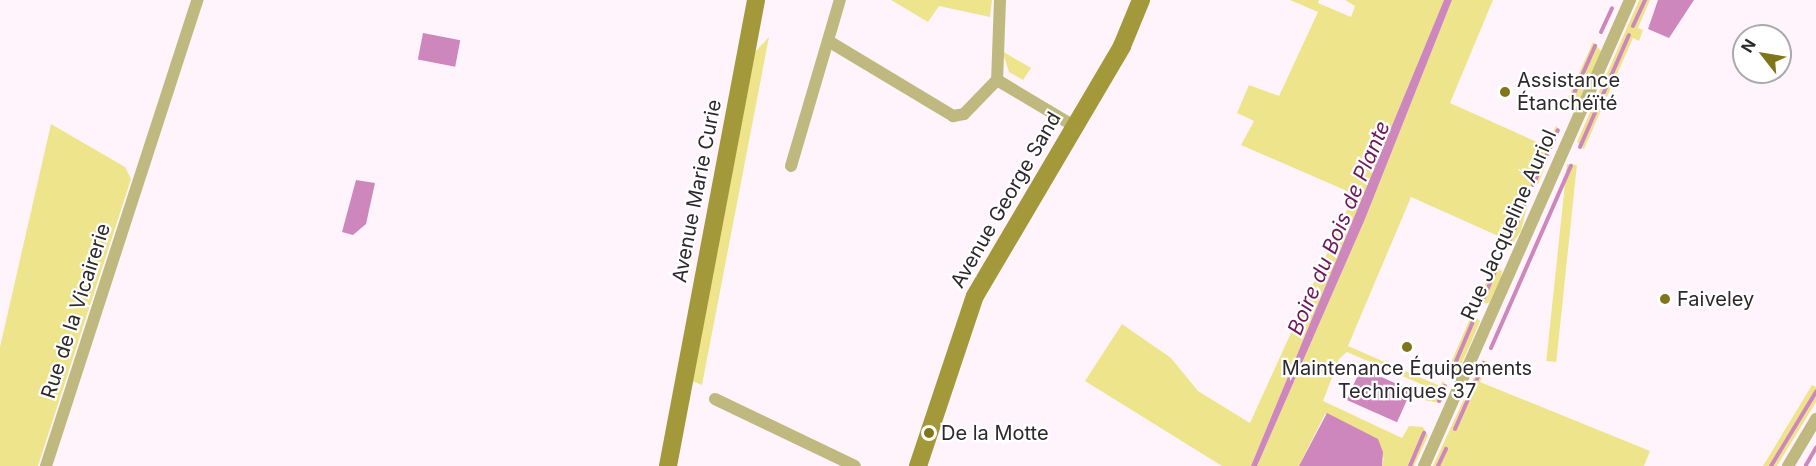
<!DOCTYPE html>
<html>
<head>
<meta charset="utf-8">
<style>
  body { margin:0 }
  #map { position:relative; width:1816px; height:466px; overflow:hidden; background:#fff4fc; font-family:Inter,sans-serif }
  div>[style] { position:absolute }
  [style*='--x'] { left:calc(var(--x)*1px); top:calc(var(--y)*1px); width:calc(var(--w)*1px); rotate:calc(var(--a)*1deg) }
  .green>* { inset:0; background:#eee48c; transform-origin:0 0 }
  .water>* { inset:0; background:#ce87bc; transform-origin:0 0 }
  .stream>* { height:4px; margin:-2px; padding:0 2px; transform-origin:2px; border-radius:2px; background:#ce87bc }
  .street>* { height:12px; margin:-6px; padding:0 6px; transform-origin:6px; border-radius:6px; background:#bfb97f }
  .secondary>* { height:18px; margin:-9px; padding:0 9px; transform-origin:9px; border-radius:9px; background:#a4993a }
  .dots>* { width:16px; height:16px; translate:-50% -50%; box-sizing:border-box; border:3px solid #fff; border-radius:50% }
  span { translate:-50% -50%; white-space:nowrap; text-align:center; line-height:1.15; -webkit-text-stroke:4.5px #fff; paint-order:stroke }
  .poi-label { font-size:20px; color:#2d282c }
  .left { translate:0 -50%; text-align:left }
  .street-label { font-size:20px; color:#2d282c }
  .water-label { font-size:21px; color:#6d185d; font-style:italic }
  .north { position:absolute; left:1732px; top:24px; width:60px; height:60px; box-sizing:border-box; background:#fff; border:2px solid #aba9ab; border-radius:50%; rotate:301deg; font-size:16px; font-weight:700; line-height:24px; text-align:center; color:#2d282c }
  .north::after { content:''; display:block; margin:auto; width:21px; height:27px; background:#807519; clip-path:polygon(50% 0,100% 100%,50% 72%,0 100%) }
</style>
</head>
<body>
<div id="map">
  <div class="green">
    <i style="clip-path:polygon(891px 0,992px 0,990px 17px,939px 6px,928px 22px)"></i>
    <i style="clip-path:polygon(1290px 0,1319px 0,1318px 3px,1351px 17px,1355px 6px,1345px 0,1444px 0,1251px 466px,1222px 466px,1085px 381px,1122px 324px,1171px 358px,1198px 391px,1250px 423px,1354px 194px,1241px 145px,1254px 121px,1237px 113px,1249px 85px,1279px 96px,1318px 12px)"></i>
    <i style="clip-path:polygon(1452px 0,1493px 0,1450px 103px,1546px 146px,1556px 126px,1560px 130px,1538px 184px,1528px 187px,1523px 200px,1527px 206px,1521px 231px,1508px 250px,1502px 247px,1505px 239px,1411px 197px,1348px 346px,1440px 386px,1443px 381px,1448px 388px,1441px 403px,1423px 400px,1420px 396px,1423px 385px,1347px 352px,1339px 359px,1323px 401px,1402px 438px,1409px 426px,1423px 427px,1428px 436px,1414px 466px,1382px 466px,1384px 458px,1325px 414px,1299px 466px,1257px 466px,1365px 219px)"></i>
    <i style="clip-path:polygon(1639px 0,1650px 0,1638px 28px,1643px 30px,1639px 41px,1633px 38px,1584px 149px,1577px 142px)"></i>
    <i style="clip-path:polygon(769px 37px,702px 385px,692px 381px,723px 217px,755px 52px)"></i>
    <i style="clip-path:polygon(1593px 42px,1601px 51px,1577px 105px,1568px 109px,1564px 107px)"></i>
    <i style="clip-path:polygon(1002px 51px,1031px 68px,1023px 80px,1009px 72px)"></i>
    <i style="clip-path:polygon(51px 124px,125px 167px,131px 179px,38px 466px,0 466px,0 347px)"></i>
    <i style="left:1567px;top:164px;width:10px;height:198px;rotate:6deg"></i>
    <i style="clip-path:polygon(1493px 266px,1502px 271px,1501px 278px,1489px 303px,1477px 304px)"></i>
    <i style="clip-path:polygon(1472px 314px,1480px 321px,1470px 345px,1456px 375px,1446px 374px)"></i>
    <i style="clip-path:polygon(1482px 360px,1488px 362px,1480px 382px,1650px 451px,1644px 466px,1433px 466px)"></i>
    <i style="clip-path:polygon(1812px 385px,1816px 387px,1816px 402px,1777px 466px,1763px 466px)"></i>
  </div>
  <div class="water">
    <i style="clip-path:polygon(1444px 0,1452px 0,1365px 219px,1257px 466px,1251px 466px)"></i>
    <i style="clip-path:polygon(1658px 0,1694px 0,1669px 38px,1648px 29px)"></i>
    <i style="left:423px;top:33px;width:38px;height:27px;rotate:11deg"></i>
    <i style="clip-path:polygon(356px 180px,375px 183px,366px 224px,353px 235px,342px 232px)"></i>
    <i style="left:1361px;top:368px;width:55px;height:35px;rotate:24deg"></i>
    <i style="clip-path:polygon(1327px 413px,1378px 439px,1383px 452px,1382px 466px,1299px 466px)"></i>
  </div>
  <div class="stream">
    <i style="--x:1633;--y:26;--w:29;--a:-65"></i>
    <i style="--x:1601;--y:32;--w:26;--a:-65"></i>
    <i style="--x:1568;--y:107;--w:67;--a:-66.1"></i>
    <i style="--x:1580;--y:147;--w:122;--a:-66.4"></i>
    <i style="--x:1533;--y:185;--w:60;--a:-65.6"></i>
    <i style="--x:1507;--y:246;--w:45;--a:-66.3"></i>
    <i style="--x:1482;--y:302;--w:34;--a:-67"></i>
    <i style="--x:1491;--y:348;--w:199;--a:-66.3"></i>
    <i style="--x:1451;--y:373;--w:59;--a:-66.9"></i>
    <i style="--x:1439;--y:401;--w:16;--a:-68"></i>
    <i style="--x:1455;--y:429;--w:72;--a:-66.3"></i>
    <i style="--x:1806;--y:465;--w:20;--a:-60"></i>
    <i style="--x:1410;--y:466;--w:36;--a:-67"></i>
    <i style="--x:1438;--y:466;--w:19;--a:-65"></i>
    <i style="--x:1771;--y:466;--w:87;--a:-58.7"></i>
  </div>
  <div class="street">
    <i style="--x:1000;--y:0;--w:80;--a:92.1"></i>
    <i style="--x:997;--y:80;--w:90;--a:30.9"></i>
    <i style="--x:830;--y:42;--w:144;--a:31"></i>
    <i style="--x:953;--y:116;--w:11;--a:-10"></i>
    <i style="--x:964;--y:114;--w:47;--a:-45.9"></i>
    <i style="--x:791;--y:166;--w:173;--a:-73.6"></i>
    <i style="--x:715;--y:399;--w:155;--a:25.6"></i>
    <i style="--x:46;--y:466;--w:490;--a:-72"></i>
    <i style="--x:1424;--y:466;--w:510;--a:-66.15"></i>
    <i style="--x:1788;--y:466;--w:55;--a:-59.2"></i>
  </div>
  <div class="secondary">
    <i style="--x:668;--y:466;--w:474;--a:-79.3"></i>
    <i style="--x:918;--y:466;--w:179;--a:-71.5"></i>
    <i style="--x:975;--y:296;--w:290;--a:-59.5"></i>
    <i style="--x:1122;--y:46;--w:50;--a:-67.6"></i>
  </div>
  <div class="dots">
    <i style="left:1505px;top:92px;background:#807519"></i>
    <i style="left:1665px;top:299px;background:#807519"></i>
    <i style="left:1407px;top:347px;background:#807519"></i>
    <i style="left:929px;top:433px;background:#807519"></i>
  </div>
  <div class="poi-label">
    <span class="left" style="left:1517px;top:92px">Assistance<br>Étanchéïté</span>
    <span class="left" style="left:1677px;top:299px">Faiveley</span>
    <span style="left:1407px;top:380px">Maintenance Équipements<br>Techniques 37</span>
    <span class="left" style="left:941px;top:433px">De la Motte</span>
  </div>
  <div class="street-label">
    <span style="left:697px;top:191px;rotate:-79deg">Avenue Marie Curie</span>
    <span style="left:1006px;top:200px;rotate:-60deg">Avenue George Sand</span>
    <span style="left:1509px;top:225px;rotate:-66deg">Rue Jacqueline Auriol</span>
    <span style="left:76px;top:311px;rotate:-72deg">Rue de la Vicairerie</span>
  </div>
  <div class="water-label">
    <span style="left:1339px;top:228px;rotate:-67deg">Boire du Bois de Plante</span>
  </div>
  <div class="north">N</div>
</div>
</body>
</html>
